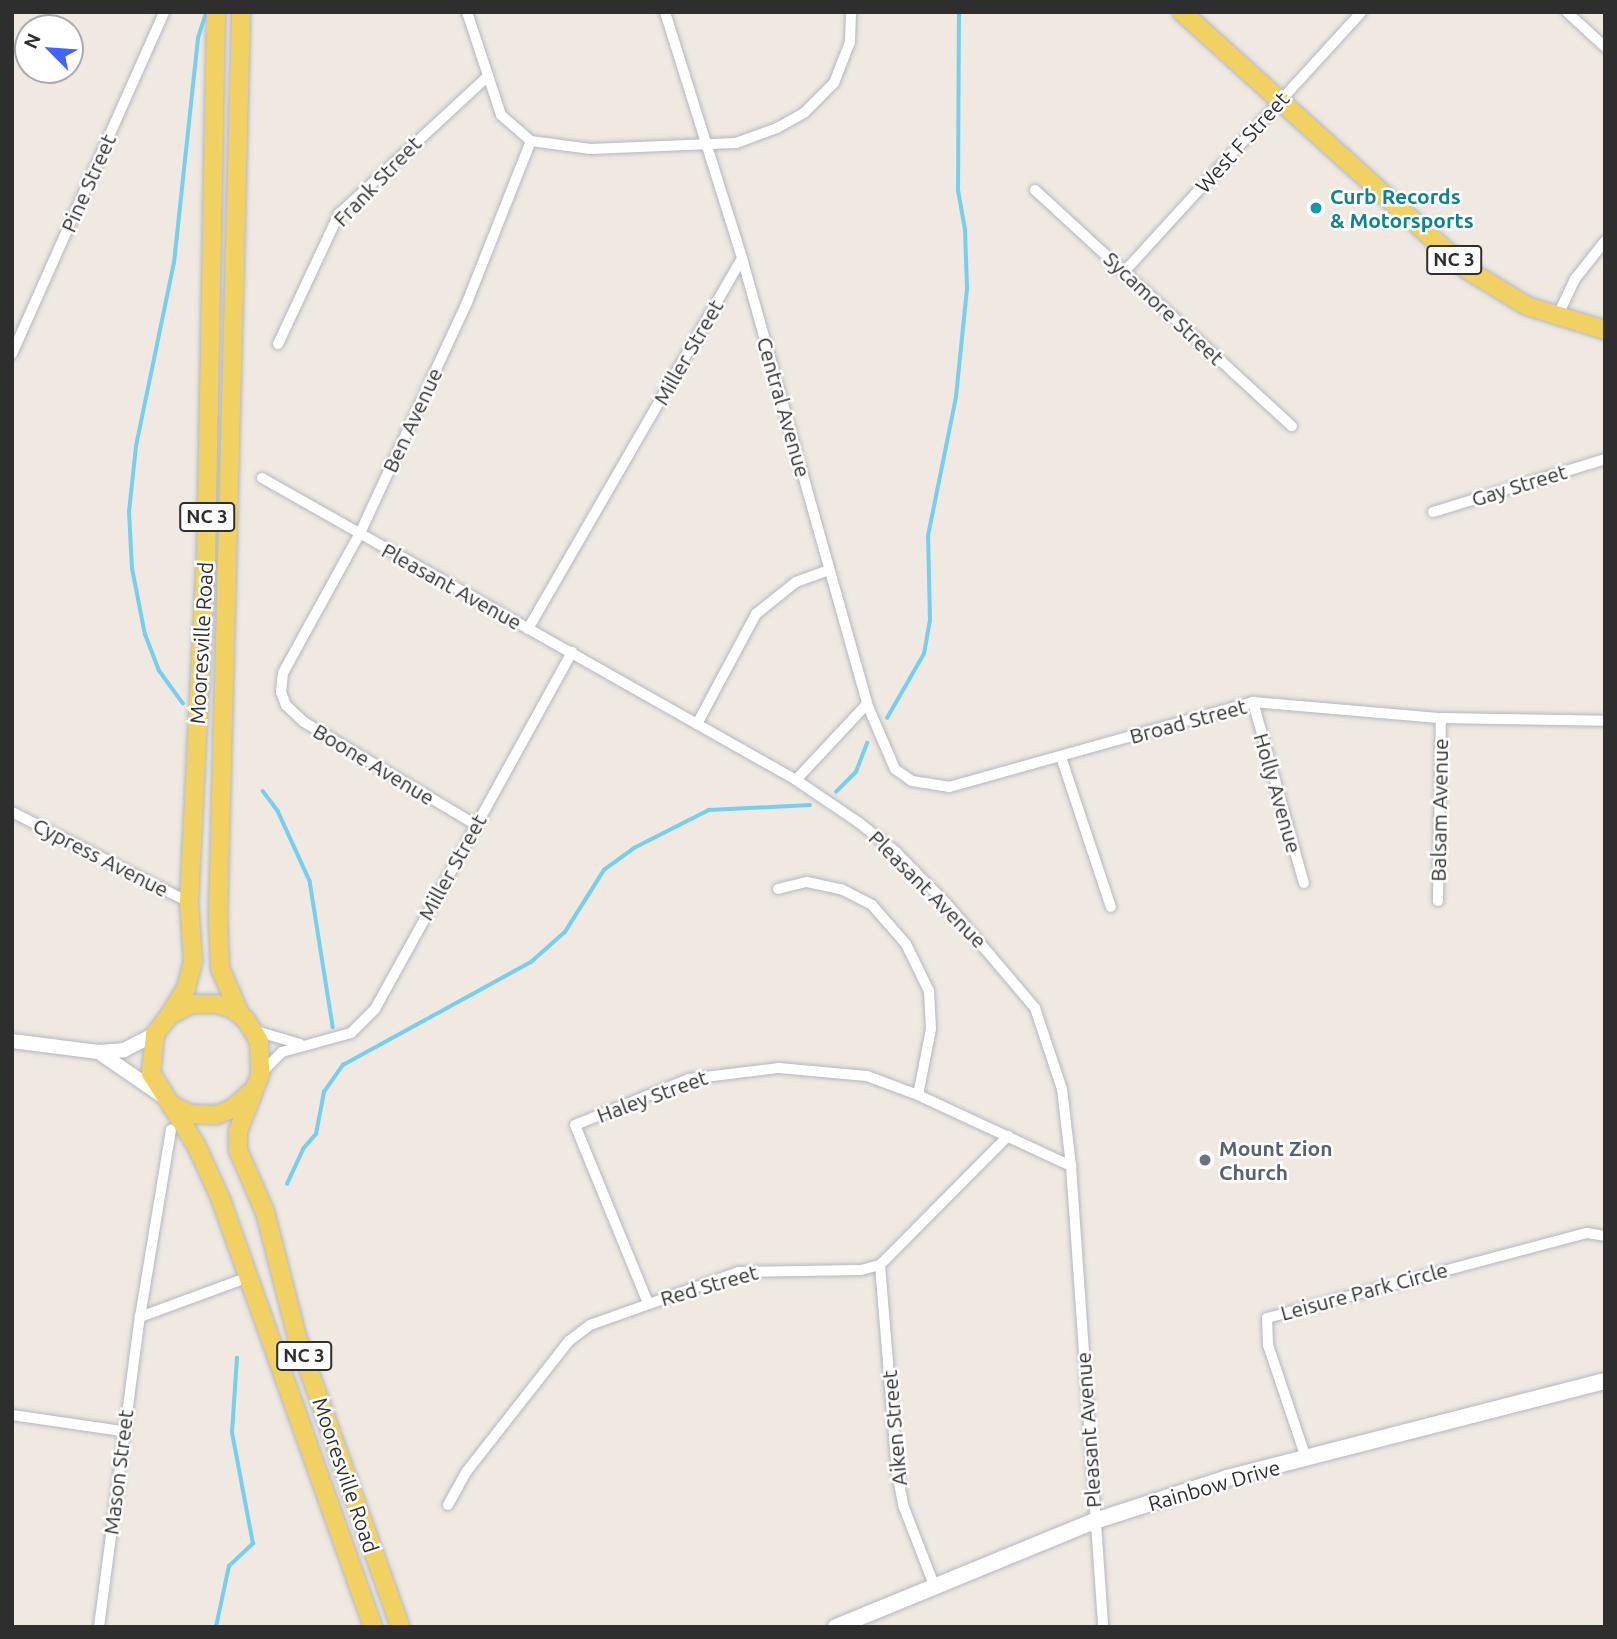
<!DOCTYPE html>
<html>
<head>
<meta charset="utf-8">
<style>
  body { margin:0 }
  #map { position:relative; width:1617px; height:1639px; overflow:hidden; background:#efe9e1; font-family:Ubuntu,sans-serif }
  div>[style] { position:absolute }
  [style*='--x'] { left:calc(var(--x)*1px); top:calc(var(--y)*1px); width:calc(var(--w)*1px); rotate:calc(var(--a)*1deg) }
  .stream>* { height:3.5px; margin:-1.75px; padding:0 1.75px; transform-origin:1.75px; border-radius:1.75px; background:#75cff0 }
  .roads { filter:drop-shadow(0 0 2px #b4b7c1) drop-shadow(0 0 2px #b4b7c1) }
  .minor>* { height:10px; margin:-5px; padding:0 5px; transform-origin:5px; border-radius:5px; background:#fff }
  .tertiary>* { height:14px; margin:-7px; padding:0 7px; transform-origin:7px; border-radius:7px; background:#fff }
  .secondary>* { height:16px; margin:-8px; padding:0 8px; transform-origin:8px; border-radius:8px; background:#fff }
  .primary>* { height:18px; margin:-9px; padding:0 9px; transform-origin:9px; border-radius:9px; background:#f2d163 }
  .dots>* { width:19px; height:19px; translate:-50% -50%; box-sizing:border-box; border:4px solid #fff; border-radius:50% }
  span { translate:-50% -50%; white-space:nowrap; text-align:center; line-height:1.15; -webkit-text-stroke:5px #fff; paint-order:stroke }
  .shield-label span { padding:2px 5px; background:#fff; border:2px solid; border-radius:5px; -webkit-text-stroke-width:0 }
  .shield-label { font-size:19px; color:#2e2e2e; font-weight:700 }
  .street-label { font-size:21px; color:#2e2e2e }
  .culture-label { font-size:21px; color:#0d838f; font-weight:700 }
  .left { translate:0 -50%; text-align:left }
  .worship-label { font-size:21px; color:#5b616d; font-weight:700 }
  .frame { position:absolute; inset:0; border:14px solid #2e2e2e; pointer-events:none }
  .north { position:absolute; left:14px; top:14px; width:70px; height:70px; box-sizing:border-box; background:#fff; border:2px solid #ababab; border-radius:50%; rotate:295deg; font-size:19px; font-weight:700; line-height:28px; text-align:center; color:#2e2e2e }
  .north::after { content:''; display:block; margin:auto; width:24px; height:32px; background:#4264fb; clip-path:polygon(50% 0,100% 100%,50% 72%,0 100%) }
</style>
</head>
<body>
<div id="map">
  <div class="stream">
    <i style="--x:183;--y:704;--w:41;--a:-126"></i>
    <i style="--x:159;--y:671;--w:39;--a:-111"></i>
    <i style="--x:145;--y:635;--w:67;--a:-101.1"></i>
    <i style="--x:132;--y:569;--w:57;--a:-93"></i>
    <i style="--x:129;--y:512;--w:66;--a:-83.9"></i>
    <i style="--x:136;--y:446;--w:187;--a:-78.3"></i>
    <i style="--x:174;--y:263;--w:226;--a:-83.9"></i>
    <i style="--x:198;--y:38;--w:23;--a:-72"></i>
    <i style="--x:887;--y:718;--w:74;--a:-60"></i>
    <i style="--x:924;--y:654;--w:34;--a:-80"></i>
    <i style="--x:930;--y:621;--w:85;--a:-91.3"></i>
    <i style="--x:928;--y:536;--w:142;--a:-78.6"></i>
    <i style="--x:956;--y:397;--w:110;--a:-84.2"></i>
    <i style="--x:967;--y:288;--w:58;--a:-92"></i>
    <i style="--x:965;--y:230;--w:40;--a:-100"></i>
    <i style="--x:958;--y:191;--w:179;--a:-89.7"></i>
    <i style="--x:263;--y:791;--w:25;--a:53"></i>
    <i style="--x:278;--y:811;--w:77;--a:65.4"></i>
    <i style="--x:310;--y:881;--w:148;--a:81"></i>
    <i style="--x:836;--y:792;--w:28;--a:-45"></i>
    <i style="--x:856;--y:772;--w:31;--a:-69"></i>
    <i style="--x:287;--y:1184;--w:38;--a:-65"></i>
    <i style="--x:303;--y:1149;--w:20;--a:-49"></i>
    <i style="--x:316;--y:1134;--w:43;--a:-79.2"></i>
    <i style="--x:324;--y:1092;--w:33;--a:-55"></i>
    <i style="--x:343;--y:1065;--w:214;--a:-28.7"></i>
    <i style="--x:531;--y:962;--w:45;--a:-41.4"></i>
    <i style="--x:565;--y:932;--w:73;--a:-57.8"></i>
    <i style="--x:604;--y:870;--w:37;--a:-36"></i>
    <i style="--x:634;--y:848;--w:84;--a:-26.9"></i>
    <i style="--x:709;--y:810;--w:101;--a:-2.8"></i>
    <i style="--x:216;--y:1627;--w:62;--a:-78"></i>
    <i style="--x:229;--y:1566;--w:33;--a:-43"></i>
    <i style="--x:253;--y:1544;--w:113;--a:-100.7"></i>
    <i style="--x:232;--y:1433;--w:75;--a:-86.2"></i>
  </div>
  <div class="roads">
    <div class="minor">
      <i style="--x:467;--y:12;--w:108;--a:71.7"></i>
      <i style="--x:501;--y:115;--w:40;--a:41"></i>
      <i style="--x:531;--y:141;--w:60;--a:7.7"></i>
      <i style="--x:590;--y:149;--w:146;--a:-2.4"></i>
      <i style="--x:736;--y:143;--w:44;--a:-20.1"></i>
      <i style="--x:777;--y:128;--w:31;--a:-29"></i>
      <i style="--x:804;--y:113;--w:42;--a:-45"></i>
      <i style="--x:834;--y:83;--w:44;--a:-68.7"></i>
      <i style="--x:850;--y:42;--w:30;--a:-88"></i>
      <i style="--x:665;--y:12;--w:258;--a:72.6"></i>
      <i style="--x:742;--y:258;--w:463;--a:74.3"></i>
      <i style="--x:867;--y:704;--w:104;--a:133.1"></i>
      <i style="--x:1567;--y:12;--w:52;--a:42.6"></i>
      <i style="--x:1035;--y:190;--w:349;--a:42.6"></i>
      <i style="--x:1124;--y:272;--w:352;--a:-47.6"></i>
      <i style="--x:1557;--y:317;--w:42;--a:-64.7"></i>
      <i style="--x:1575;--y:279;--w:48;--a:-51.7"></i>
      <i style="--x:278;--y:344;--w:144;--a:-64.9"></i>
      <i style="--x:339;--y:214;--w:202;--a:-42.8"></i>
      <i style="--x:12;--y:354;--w:374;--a:-66"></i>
      <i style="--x:262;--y:478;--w:613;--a:29.49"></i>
      <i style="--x:796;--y:780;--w:75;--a:34.1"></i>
      <i style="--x:858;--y:822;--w:47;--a:38.1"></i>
      <i style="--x:895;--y:851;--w:73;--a:45.6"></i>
      <i style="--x:946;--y:903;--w:138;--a:49.7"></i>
      <i style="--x:1035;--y:1008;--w:85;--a:71.6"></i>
      <i style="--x:1062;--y:1089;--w:78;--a:83.3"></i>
      <i style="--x:1071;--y:1166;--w:462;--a:86"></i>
      <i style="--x:1433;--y:512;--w:180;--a:-17.1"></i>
      <i style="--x:528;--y:629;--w:428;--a:-60"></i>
      <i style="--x:1253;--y:702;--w:188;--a:74.3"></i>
      <i style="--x:867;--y:704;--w:71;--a:66.7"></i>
      <i style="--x:895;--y:769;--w:21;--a:35"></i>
      <i style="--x:912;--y:781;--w:37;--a:9"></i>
      <i style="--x:949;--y:787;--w:316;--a:-15.6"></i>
      <i style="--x:1253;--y:702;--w:189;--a:4.9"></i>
      <i style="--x:1441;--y:718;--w:164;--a:1"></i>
      <i style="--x:697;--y:724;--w:125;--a:-61.8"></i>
      <i style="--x:756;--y:614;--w:51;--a:-38.7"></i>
      <i style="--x:796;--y:582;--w:35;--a:-20"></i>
      <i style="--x:1061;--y:757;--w:158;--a:71.6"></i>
      <i style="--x:12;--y:812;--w:199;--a:27"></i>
      <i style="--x:476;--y:825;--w:200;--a:-149.1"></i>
      <i style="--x:304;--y:722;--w:25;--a:-137"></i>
      <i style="--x:286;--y:705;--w:14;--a:-111"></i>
      <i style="--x:281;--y:692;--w:19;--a:-84"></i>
      <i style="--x:283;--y:673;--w:160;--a:-61.2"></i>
      <i style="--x:360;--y:533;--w:251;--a:-65.1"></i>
      <i style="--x:466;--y:305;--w:176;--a:-68.4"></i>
      <i style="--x:778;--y:889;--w:30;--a:-14"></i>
      <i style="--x:807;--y:882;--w:35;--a:12"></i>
      <i style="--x:841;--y:889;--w:35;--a:27"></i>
      <i style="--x:872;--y:905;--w:52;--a:48.9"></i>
      <i style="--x:906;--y:944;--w:52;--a:63.9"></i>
      <i style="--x:929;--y:991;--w:38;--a:87"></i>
      <i style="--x:931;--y:1029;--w:67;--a:101.1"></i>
      <i style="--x:1438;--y:901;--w:183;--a:-89.1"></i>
      <i style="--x:256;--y:1031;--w:46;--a:16.5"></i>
      <i style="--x:261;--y:1073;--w:30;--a:-45"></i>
      <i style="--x:282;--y:1052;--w:72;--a:-15.4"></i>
      <i style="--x:351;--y:1033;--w:34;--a:-45"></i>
      <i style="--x:375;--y:1009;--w:408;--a:-61.1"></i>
      <i style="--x:880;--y:1265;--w:209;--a:85.3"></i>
      <i style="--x:897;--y:1473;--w:33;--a:79"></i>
      <i style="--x:903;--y:1505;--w:86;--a:68.8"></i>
      <i style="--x:648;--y:1303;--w:192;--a:-112.3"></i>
      <i style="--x:575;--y:1125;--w:123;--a:-22"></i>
      <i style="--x:689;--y:1079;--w:91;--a:-7"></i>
      <i style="--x:779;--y:1068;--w:88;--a:5.2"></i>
      <i style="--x:867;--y:1076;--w:54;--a:20.4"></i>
      <i style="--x:918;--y:1095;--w:169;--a:24.9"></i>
      <i style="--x:140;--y:1317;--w:190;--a:-80.6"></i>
      <i style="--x:12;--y:1415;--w:111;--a:8.3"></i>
      <i style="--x:1306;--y:1458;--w:119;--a:-108.6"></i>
      <i style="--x:1268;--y:1345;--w:27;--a:-92"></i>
      <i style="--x:1267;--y:1318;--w:331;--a:-14.9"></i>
      <i style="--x:1587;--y:1233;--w:18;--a:9"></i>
      <i style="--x:448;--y:1505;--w:39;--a:-61"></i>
      <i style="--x:467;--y:1471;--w:165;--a:-51.9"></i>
      <i style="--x:569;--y:1341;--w:26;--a:-37"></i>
      <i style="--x:590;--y:1325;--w:158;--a:-19.6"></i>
      <i style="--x:739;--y:1272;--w:122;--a:-0.9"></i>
      <i style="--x:861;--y:1270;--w:20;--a:-15"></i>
      <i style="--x:880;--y:1265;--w:182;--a:-45.2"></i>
      <i style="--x:99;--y:1627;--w:313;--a:-82.5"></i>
      <i style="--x:140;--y:1317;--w:113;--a:-20.2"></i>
    </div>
    <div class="tertiary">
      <i style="--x:12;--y:1041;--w:87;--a:7.3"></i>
      <i style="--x:98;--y:1052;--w:26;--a:-4"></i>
      <i style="--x:124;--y:1050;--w:35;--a:-27"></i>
      <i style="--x:100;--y:1053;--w:74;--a:34.5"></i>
    </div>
    <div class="secondary">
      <i style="--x:836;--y:1627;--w:280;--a:-22.3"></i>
      <i style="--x:1095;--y:1521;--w:139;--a:-18"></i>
      <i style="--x:1227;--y:1478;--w:390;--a:-14.4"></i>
    </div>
    <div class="primary">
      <i style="--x:1182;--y:12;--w:383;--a:42.1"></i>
      <i style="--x:1466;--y:269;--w:71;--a:31.2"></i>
      <i style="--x:1527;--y:306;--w:82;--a:17.1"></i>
      <i style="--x:170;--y:1014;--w:31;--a:-58"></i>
      <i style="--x:186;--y:988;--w:28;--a:-75"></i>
      <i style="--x:193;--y:961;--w:59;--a:-93.9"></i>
      <i style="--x:189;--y:902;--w:343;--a:-87.2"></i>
      <i style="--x:206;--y:559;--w:547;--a:-88.95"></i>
      <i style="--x:240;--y:1014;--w:50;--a:-113.5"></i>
      <i style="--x:220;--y:968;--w:53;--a:-92.2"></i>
      <i style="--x:218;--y:915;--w:903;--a:-88.54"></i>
      <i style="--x:172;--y:1105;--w:20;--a:27"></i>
      <i style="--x:190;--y:1114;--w:26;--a:2"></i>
      <i style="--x:216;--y:1115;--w:17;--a:-21"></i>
      <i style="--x:232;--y:1109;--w:24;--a:-42"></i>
      <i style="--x:373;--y:1627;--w:451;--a:-109.6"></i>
      <i style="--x:222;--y:1202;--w:63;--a:-114.5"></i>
      <i style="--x:196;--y:1145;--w:85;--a:-122"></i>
      <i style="--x:151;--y:1073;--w:39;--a:-84"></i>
      <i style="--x:155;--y:1034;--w:24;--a:-52"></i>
      <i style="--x:170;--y:1015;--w:25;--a:-27"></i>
      <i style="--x:192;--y:1004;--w:25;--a:0"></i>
      <i style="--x:217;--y:1004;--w:17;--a:17"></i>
      <i style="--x:233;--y:1009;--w:17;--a:40"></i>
      <i style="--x:246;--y:1020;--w:25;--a:58"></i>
      <i style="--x:259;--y:1041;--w:34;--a:88"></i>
      <i style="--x:260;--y:1075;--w:60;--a:111.4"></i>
      <i style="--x:238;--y:1131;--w:19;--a:90"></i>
      <i style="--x:238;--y:1150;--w:68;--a:66.5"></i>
      <i style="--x:265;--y:1212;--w:129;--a:75.6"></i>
      <i style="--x:297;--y:1337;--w:308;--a:70.4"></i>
    </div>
  </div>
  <div class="dots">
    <i style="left:1316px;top:208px;background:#0f9aa8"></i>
    <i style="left:1205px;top:1160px;background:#6b7280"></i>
  </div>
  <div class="shield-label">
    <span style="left:1454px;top:260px">NC 3</span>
    <span style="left:207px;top:517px">NC 3</span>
    <span style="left:304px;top:1356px">NC 3</span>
  </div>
  <div class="street-label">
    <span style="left:1242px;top:142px;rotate:-48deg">West F Street</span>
    <span style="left:377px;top:181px;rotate:-46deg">Frank Street</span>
    <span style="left:88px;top:183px;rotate:-66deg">Pine Street</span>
    <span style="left:1164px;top:308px;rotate:43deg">Sycamore Street</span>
    <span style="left:688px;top:352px;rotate:-60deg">Miller Street</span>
    <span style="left:784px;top:407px;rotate:74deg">Central Avenue</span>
    <span style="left:412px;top:420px;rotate:-65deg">Ben Avenue</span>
    <span style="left:1519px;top:485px;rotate:-17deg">Gay Street</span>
    <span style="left:452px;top:586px;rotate:29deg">Pleasant Avenue</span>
    <span style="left:201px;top:643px;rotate:-87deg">Mooresville Road</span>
    <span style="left:1188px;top:721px;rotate:-15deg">Broad Street</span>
    <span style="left:374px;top:764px;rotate:31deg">Boone Avenue</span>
    <span style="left:1278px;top:793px;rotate:74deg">Holly Avenue</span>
    <span style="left:1439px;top:810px;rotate:-89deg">Balsam Avenue</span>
    <span style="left:101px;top:857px;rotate:27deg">Cypress Avenue</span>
    <span style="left:452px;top:867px;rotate:-61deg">Miller Street</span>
    <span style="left:928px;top:889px;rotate:45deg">Pleasant Avenue</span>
    <span style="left:652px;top:1096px;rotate:-20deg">Haley Street</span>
    <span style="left:709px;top:1285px;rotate:-16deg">Red Street</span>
    <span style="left:1364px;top:1291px;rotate:-15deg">Leisure Park Circle</span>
    <span style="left:894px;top:1428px;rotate:-95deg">Aiken Street</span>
    <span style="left:1088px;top:1430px;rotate:-94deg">Pleasant Avenue</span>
    <span style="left:118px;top:1472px;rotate:-83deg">Mason Street</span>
    <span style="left:346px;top:1475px;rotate:71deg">Mooresville Road</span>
    <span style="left:1214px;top:1485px;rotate:-16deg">Rainbow Drive</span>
  </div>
  <div class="culture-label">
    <span class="left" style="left:1330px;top:208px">Curb Records<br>&amp; Motorsports</span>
  </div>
  <div class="worship-label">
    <span class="left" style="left:1219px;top:1160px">Mount Zion<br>Church</span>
  </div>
  <div class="frame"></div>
  <div class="north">N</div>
</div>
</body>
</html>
